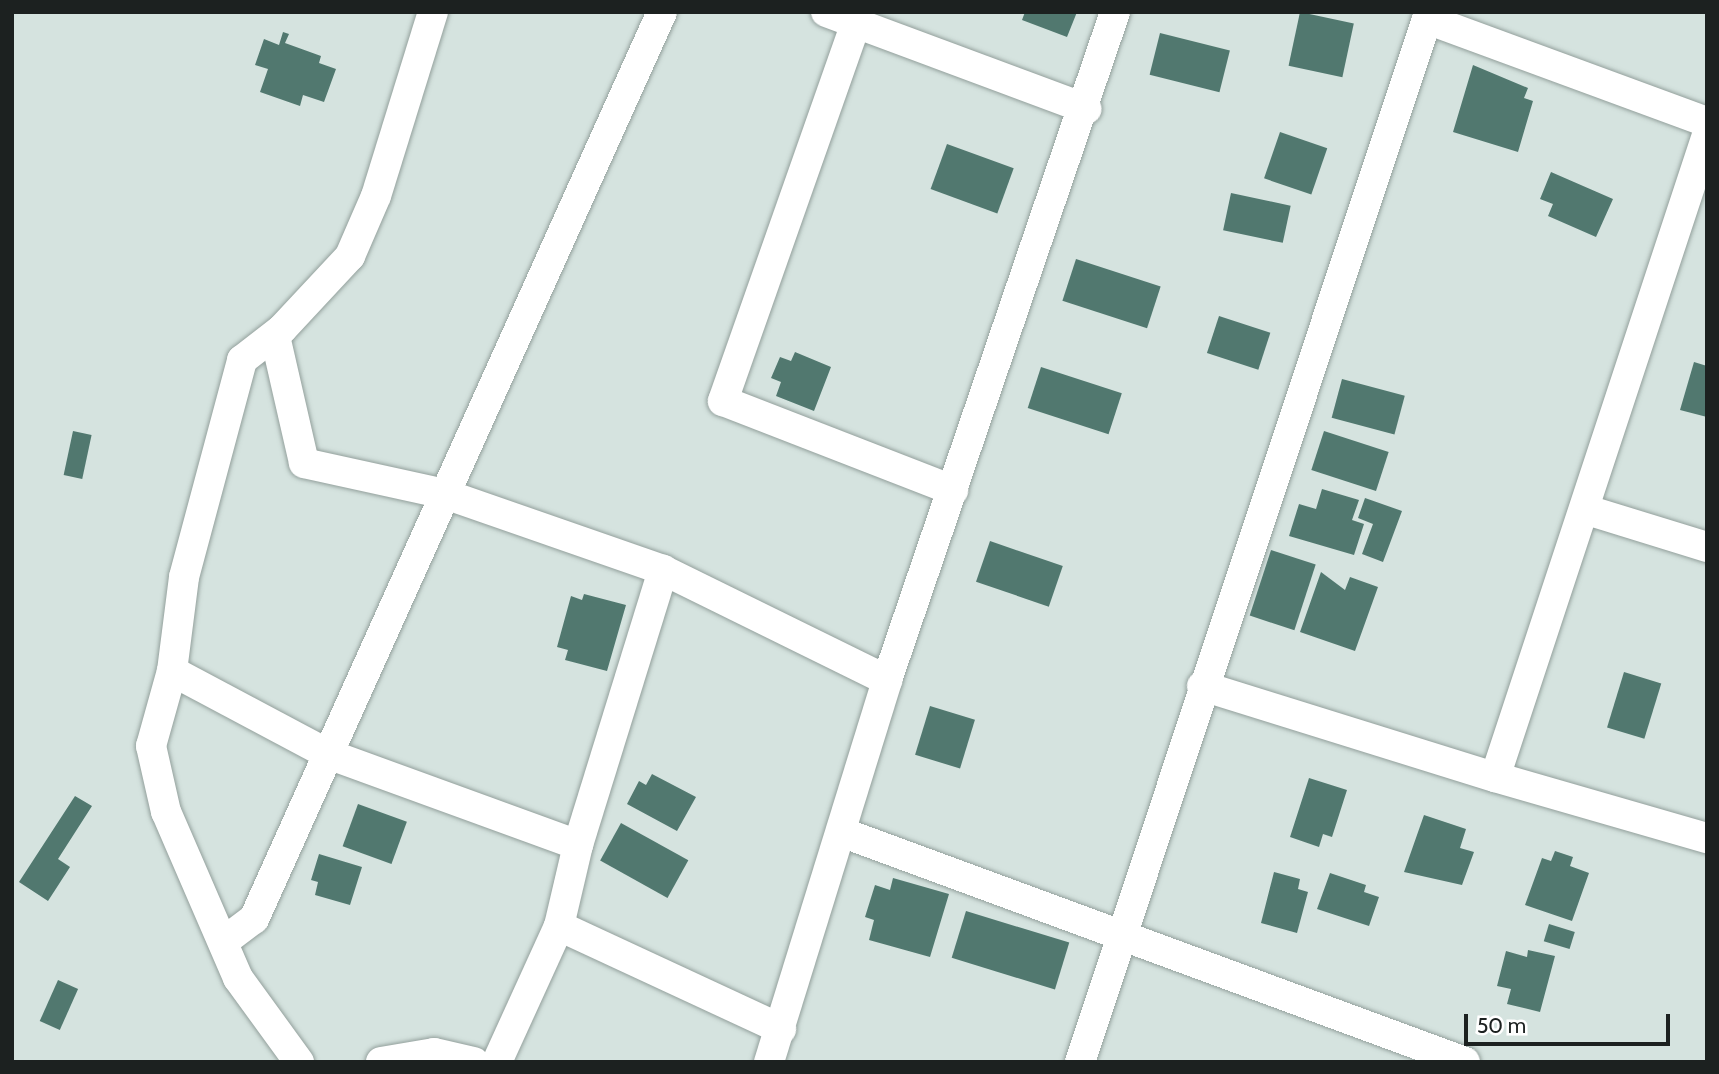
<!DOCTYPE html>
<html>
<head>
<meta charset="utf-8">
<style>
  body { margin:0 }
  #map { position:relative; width:1719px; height:1074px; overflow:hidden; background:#d5e3df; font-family:Cabin,sans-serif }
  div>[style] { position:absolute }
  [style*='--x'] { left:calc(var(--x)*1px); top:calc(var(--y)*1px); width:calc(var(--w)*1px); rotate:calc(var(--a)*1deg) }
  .building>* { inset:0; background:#51786f; transform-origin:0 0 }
  .roads { filter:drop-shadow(0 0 2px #93a09c) drop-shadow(0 0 2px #93a09c) }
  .street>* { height:30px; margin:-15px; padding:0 15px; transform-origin:15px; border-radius:15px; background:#fff }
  span { translate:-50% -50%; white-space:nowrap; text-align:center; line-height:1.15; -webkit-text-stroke:5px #fff; paint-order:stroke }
  .frame { position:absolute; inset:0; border:14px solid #1c2120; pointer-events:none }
  .scale { position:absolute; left:1464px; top:1014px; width:206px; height:32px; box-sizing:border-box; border:4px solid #1c2120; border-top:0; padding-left:9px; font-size:21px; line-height:24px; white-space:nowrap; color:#1c2120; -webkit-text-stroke:5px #fff; paint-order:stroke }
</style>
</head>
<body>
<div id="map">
  <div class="building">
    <i style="clip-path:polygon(1025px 12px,1077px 12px,1067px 37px,1022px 20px)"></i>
    <i style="left:1300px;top:12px;width:55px;height:55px;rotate:12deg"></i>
    <i style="clip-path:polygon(283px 32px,289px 34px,285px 43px,321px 56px,319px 63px,336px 69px,324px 102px,303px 95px,300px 106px,260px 92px,268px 69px,255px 65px,264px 39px,279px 45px)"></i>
    <i style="left:1160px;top:33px;width:72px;height:43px;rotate:14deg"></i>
    <i style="clip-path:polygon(1473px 65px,1528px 88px,1524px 98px,1533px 101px,1518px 152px,1453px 132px)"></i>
    <i style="left:1280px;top:132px;width:50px;height:49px;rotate:19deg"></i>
    <i style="left:947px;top:144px;width:71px;height:48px;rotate:20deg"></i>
    <i style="clip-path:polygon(1551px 172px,1613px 199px,1596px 237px,1548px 216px,1553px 204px,1540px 199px)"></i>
    <i style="left:1231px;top:193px;width:61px;height:38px;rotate:12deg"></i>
    <i style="left:1076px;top:259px;width:89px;height:44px;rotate:18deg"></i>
    <i style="left:1219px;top:316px;width:54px;height:39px;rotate:18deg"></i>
    <i style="clip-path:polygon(795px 352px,831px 367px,814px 411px,776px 396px,781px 382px,771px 378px,780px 357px,791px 361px)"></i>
    <i style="clip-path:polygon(1694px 362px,1707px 366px,1707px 417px,1680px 410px)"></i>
    <i style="left:1041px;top:367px;width:85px;height:43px;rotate:18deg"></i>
    <i style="left:1342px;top:379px;width:65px;height:40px;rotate:15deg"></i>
    <i style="left:73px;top:431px;width:19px;height:45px;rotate:12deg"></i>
    <i style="left:1324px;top:431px;width:68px;height:41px;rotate:18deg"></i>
    <i style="clip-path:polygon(1322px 489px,1359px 500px,1352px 520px,1364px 524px,1354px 555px,1289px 536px,1299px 504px,1316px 509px)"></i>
    <i style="clip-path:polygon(1365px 498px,1402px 511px,1383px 562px,1362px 554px,1373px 524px,1358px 518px)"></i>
    <i style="left:990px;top:541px;width:77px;height:43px;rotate:19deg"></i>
    <i style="left:1271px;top:550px;width:47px;height:69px;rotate:18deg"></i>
    <i style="clip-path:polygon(1321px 572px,1345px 590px,1350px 577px,1378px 587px,1355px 651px,1300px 632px)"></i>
    <i style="clip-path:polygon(584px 594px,626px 605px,607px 671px,565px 660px,568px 650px,557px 647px,571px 596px,582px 600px)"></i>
    <i style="left:1624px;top:672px;width:39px;height:58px;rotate:17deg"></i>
    <i style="left:930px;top:706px;width:47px;height:51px;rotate:17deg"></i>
    <i style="clip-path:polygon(652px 774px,696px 797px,677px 831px,627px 804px,639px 781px,646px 785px)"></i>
    <i style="clip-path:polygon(1309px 778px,1347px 790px,1332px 837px,1323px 834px,1319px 847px,1290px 837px)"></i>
    <i style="clip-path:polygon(75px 796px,92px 806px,58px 859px,70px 867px,48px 901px,19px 882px)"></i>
    <i style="left:358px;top:804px;width:52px;height:45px;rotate:20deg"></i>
    <i style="clip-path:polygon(1424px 815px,1466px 829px,1460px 848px,1474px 852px,1462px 885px,1404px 872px)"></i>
    <i style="left:621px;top:823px;width:77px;height:43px;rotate:29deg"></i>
    <i style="clip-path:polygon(1555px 851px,1573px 857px,1570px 866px,1589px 873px,1572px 921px,1525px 905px,1542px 858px,1551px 861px)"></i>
    <i style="clip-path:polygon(319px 854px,362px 867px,350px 905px,315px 895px,318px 882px,311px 880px)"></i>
    <i style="clip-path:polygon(1274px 872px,1300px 879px,1298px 889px,1308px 892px,1297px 933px,1261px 923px)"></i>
    <i style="clip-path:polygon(1330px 873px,1366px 885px,1364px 892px,1379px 897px,1369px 926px,1317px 909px)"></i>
    <i style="clip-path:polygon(893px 878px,949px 894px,930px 957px,869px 940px,874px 920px,865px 917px,875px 885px,890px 890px)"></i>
    <i style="left:966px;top:911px;width:108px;height:49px;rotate:17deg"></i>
    <i style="left:1549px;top:924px;width:27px;height:18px;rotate:17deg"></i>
    <i style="clip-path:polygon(1528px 950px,1555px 956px,1540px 1012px,1507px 1004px,1511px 989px,1497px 986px,1506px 951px,1527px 957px)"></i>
    <i style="left:58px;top:980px;width:22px;height:45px;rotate:24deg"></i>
  </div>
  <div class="roads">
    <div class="street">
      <i style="--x:826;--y:12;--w:278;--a:20.4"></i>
      <i style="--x:856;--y:23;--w:401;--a:109.4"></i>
      <i style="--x:723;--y:401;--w:247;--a:21.2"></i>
      <i style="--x:1707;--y:135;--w:676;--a:108.27"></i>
      <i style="--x:1495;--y:777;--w:221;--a:16.1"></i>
      <i style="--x:275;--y:336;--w:130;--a:77.1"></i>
      <i style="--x:304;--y:463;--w:144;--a:12.4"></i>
      <i style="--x:445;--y:494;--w:231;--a:19.2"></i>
      <i style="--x:663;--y:570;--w:250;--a:26.2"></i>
      <i style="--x:1587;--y:510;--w:126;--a:17.1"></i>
      <i style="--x:172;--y:671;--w:177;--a:28"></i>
      <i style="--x:328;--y:754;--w:266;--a:20"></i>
      <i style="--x:578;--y:845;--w:288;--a:-72.8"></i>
      <i style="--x:1202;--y:686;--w:307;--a:17.3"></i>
      <i style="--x:841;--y:832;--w:665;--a:20.23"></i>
      <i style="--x:578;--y:845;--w:83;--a:103.2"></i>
      <i style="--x:559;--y:926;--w:245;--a:24.9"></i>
      <i style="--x:223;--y:942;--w:39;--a:-37"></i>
      <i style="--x:254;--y:919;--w:995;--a:-65.78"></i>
      <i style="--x:299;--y:1062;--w:104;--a:-126"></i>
      <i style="--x:238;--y:978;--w:181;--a:-113.4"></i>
      <i style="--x:166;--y:812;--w:68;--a:-102.8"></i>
      <i style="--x:151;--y:746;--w:78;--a:-74.4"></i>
      <i style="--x:172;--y:671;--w:95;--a:-82.7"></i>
      <i style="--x:184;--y:577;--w:225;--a:-75"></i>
      <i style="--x:242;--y:360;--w:51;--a:-37.8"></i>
      <i style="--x:282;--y:329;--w:100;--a:-47"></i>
      <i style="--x:350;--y:256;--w:65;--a:-66.6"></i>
      <i style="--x:376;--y:196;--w:193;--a:-72.8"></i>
      <i style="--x:381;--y:1062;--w:54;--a:-9.6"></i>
      <i style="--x:434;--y:1053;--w:41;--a:12.7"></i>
      <i style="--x:497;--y:1062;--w:149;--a:-65.5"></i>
      <i style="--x:769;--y:1062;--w:400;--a:-72.8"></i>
      <i style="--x:887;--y:680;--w:706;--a:-71.15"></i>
      <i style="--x:1080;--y:1062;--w:1099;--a:-71.6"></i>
      <i style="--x:1427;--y:19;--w:298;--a:20.2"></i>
    </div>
  </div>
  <div class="frame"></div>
  <div class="scale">50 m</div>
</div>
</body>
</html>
